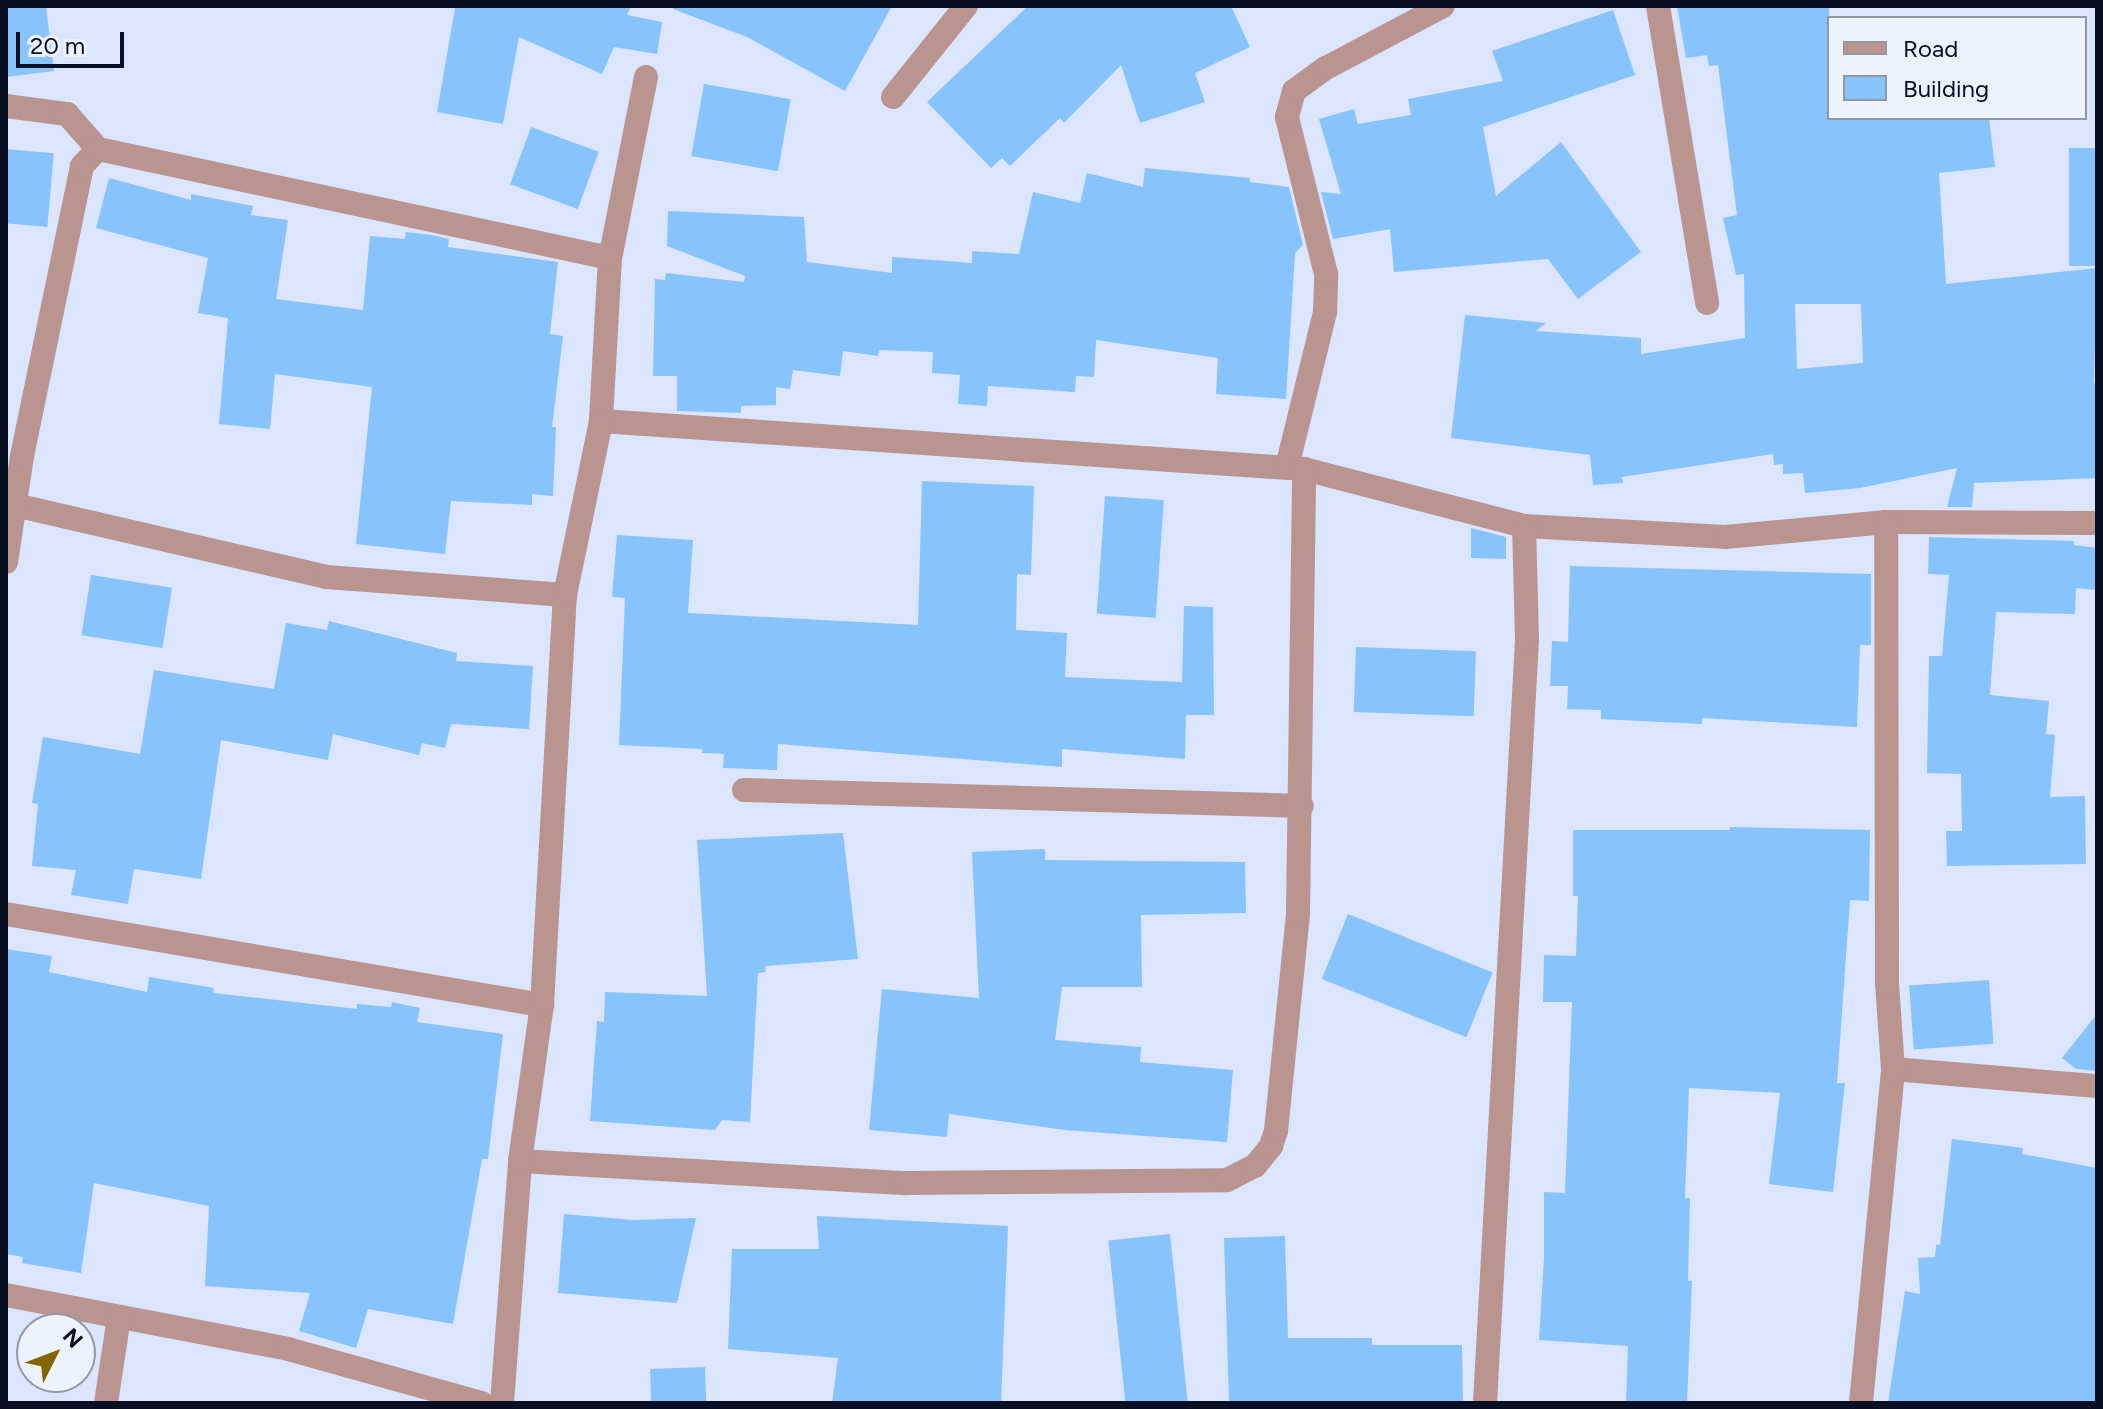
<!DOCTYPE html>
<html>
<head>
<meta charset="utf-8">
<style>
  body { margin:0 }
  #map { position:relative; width:2103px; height:1409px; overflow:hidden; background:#dbe5fe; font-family:Figtree,sans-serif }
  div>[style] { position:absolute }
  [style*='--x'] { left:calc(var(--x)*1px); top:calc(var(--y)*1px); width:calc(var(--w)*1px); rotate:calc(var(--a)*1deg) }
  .building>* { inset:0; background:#87c3fc; transform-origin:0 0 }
  .street>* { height:24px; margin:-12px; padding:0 12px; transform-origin:12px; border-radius:12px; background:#ba948f }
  span { translate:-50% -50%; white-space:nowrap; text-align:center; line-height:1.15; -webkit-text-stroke:7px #edf2ff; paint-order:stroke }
  .frame { position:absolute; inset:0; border:8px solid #080f23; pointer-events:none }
  .legend { position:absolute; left:1827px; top:16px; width:260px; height:104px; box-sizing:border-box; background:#edf2ff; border:2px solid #9197a7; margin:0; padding:10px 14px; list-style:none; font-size:24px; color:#080f23 }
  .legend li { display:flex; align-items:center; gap:16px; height:40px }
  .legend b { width:40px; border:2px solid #9197a7 }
  .north { position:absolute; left:16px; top:1313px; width:80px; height:80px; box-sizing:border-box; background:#edf2ff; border:2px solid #9197a7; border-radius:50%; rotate:48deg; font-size:22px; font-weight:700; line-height:32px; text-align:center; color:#080f23 }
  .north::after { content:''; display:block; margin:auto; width:28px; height:36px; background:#846500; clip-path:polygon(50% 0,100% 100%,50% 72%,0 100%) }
  .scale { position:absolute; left:16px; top:32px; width:108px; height:36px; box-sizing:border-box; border:4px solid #080f23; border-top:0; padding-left:10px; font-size:24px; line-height:28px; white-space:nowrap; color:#080f23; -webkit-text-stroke:6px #edf2ff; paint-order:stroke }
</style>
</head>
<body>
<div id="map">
  <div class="building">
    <i style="clip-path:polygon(6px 6px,46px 6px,54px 71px,6px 77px)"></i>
    <i style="clip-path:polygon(450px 6px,631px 6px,627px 15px,662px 22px,657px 54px,614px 47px,602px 74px,519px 37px,503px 124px,437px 112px,455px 8px)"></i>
    <i style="clip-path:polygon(673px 6px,892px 6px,845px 91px,747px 37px,673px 9px)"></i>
    <i style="clip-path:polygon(1028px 6px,1231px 6px,1250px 47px,1195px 73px,1205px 102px,1140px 123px,1121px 65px,1064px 123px,1060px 118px,1010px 166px,1002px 158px,991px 168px,927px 102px)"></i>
    <i style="clip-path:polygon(evenodd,1677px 6px,1829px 6px,1829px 118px,1989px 118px,1995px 167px,1939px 173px,1946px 284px,2097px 268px,2094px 383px,2097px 383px,2097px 478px,1974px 483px,1972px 507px,1947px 507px,1957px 468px,1860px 488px,1805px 493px,1803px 473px,1783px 474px,1783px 464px,1774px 465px,1773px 454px,1622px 477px,1623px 483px,1593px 485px,1590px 455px,1451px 438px,1465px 315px,1546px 323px,1536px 331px,1641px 338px,1641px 354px,1745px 338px,1744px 274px,1736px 275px,1723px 218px,1737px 215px,1718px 65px,1709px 66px,1707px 55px,1686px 58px,1677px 6px,1795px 304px,1861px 304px,1863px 363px,1797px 369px,1795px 304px)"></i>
    <i style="clip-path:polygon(1613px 10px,1635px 75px,1483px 127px,1496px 196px,1561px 142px,1641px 252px,1578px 299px,1548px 259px,1394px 272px,1390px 229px,1333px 239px,1321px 192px,1341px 194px,1319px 119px,1354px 109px,1358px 124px,1411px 115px,1408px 99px,1503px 81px,1492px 51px)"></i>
    <i style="left:704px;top:84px;width:88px;height:73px;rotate:10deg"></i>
    <i style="left:531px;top:127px;width:72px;height:61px;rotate:20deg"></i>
    <i style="left:2069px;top:148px;width:28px;height:118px"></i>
    <i style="left:6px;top:149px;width:48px;height:74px;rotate:5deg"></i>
    <i style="clip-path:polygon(1145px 168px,1250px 178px,1250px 182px,1289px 187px,1303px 245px,1295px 253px,1286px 399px,1216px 394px,1218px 358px,1096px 340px,1094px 377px,1076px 376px,1075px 392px,988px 386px,987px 406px,958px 404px,960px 375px,932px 373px,933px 352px,879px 350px,878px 356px,843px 351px,840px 376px,793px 370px,790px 389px,776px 387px,776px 405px,741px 406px,741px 413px,677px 411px,677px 376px,653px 376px,655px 279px,665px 280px,666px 273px,744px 282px,745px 276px,667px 246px,668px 211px,804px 217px,807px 262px,892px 273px,892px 257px,972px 263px,972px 251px,1019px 254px,1033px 192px,1080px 203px,1087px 173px,1143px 187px)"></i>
    <i style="clip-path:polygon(109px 178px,191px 200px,191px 194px,253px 206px,251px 215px,288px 220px,276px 299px,363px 310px,370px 236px,405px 239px,406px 232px,431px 235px,449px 239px,448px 247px,558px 262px,550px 334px,563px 336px,552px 427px,556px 427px,553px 496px,532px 494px,532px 505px,451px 501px,445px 554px,356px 544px,372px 387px,275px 374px,270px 429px,219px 424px,228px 318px,198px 313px,208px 258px,96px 228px)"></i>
    <i style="clip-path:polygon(922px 481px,1034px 486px,1031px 575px,1017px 574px,1016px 630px,1067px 633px,1065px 677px,1182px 682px,1184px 606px,1213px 607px,1214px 715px,1186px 715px,1185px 759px,1062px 749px,1062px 767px,778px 744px,777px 770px,723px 768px,724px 754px,702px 753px,702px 749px,619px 745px,625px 598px,612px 597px,617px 535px,693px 540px,688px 613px,918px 625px)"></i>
    <i style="left:1105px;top:496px;width:59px;height:118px;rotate:4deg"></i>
    <i style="clip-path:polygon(1471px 528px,1506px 537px,1506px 559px,1471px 558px)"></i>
    <i style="clip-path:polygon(1929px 537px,2074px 541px,2074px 545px,2097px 548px,2097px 590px,2076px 588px,2075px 614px,1996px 612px,1990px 695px,2049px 701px,2046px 734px,2055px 735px,2050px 797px,2085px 796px,2086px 864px,1947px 866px,1946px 831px,1962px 831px,1961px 774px,1927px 773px,1929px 656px,1942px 656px,1949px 575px,1928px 574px)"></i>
    <i style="clip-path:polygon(1570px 566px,1871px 574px,1871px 645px,1860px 645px,1857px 727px,1702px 718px,1702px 724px,1601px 719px,1601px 710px,1567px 709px,1568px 686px,1550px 686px,1552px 641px,1568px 642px)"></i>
    <i style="left:91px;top:575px;width:82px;height:61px;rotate:9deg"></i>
    <i style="clip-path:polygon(329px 621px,457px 653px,456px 661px,533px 666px,529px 729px,451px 724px,445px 748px,422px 743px,419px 755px,333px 734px,328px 760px,221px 740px,201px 879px,134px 869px,128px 904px,71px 895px,76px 870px,32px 866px,38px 804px,32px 803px,43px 737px,140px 754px,154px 670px,274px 689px,286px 623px,327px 630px)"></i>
    <i style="left:1356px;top:647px;width:120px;height:65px;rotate:2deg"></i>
    <i style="clip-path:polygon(1730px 827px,1870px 830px,1869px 901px,1850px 900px,1837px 1083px,1845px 1083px,1833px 1192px,1769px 1184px,1780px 1093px,1689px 1088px,1685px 1198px,1690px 1198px,1688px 1281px,1692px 1281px,1687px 1403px,1626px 1403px,1628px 1346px,1539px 1340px,1544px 1258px,1544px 1192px,1565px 1193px,1572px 1002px,1543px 1002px,1544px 955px,1576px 956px,1578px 896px,1573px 896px,1573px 830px,1730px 830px)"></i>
    <i style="clip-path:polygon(843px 833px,858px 959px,765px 966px,766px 972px,758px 973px,750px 1122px,722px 1120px,715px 1130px,590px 1121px,597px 1021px,604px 1022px,605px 992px,707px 996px,697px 840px)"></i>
    <i style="clip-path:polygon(1045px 849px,1045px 860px,1245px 862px,1246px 913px,1141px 915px,1142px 987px,1062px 987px,1055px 1040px,1141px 1047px,1140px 1062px,1233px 1070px,1227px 1142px,1065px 1130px,949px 1114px,947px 1137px,869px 1130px,882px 989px,979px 998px,972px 852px)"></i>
    <i style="left:1348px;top:914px;width:156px;height:70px;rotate:22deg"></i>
    <i style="clip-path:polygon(6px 949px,52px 956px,49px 972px,147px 992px,149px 977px,214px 988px,213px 993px,357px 1009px,357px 1004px,391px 1007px,392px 1002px,420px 1008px,417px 1022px,503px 1034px,488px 1159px,482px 1159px,453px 1324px,368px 1309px,356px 1348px,299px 1331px,310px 1293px,205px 1286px,209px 1206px,94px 1183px,81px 1273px,22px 1263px,23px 1257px,6px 1254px)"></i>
    <i style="left:1989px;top:980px;width:64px;height:80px;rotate:86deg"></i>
    <i style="clip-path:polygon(2097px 1014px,2097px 1071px,2076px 1069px,2062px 1058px)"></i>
    <i style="clip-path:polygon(1952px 1139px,2023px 1148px,2022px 1154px,2097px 1168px,2097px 1403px,1888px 1403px,1905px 1291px,1920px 1294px,1918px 1258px,1935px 1257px,1936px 1245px,1940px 1245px)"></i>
    <i style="clip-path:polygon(564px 1214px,634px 1220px,696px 1218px,677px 1303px,558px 1293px)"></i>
    <i style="clip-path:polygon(817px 1216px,1008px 1226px,1001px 1403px,832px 1403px,838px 1358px,728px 1349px,732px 1249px,819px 1249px)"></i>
    <i style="left:1170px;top:1234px;width:170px;height:62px;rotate:84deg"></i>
    <i style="clip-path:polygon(1285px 1236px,1288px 1338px,1372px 1338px,1372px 1345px,1462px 1345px,1463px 1403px,1229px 1403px,1224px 1238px)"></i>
    <i style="left:705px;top:1367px;width:36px;height:55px;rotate:88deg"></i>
  </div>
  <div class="street">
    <i style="--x:1658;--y:6;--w:301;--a:80.6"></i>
    <i style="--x:646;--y:77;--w:185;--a:101.2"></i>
    <i style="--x:610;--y:258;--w:163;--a:93.2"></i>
    <i style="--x:601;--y:421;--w:705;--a:3.91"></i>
    <i style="--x:1304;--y:469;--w:227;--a:14.5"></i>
    <i style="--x:1524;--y:526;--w:201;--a:3.1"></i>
    <i style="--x:1725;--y:537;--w:162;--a:-5.3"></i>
    <i style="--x:1886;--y:522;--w:211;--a:0.3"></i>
    <i style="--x:893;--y:97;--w:117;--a:-51.3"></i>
    <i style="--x:6;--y:106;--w:62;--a:7.5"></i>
    <i style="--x:67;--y:114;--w:47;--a:48.5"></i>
    <i style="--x:1287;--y:467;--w:160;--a:-76.2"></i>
    <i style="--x:1325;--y:312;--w:38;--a:-88"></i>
    <i style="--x:1326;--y:274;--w:162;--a:-104"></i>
    <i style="--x:1287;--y:117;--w:27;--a:-75"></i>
    <i style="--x:1294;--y:91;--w:39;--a:-36"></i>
    <i style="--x:1326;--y:68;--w:132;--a:-27.9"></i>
    <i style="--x:15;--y:505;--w:319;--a:13"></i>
    <i style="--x:326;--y:577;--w:240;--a:4.3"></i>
    <i style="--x:6;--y:562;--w:107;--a:-81.4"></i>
    <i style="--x:22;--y:456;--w:296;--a:-78.3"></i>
    <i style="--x:82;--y:166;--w:23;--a:-47"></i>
    <i style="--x:98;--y:149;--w:523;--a:12.02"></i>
    <i style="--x:744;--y:790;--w:558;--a:1.64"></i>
    <i style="--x:6;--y:914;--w:544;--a:9.64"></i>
    <i style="--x:1893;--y:1069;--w:205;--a:4.8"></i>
    <i style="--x:520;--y:1161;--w:387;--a:3.3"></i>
    <i style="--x:906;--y:1183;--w:321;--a:-0.5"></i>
    <i style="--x:1227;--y:1180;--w:31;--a:-27"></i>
    <i style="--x:1255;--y:1166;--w:26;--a:-51"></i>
    <i style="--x:1271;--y:1146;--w:16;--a:-72"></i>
    <i style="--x:1276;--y:1131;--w:219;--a:-84.2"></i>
    <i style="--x:1298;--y:913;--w:444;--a:-89.2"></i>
    <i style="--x:6;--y:1295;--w:287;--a:10.8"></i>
    <i style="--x:288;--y:1349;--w:201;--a:15.6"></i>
    <i style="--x:106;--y:1403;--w:87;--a:-81.4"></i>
    <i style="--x:502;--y:1403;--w:243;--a:-85.7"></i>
    <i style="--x:520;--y:1161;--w:158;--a:-82"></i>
    <i style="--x:542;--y:1005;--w:411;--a:-86.8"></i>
    <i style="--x:565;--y:595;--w:178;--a:-78.3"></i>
    <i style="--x:1485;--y:1403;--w:765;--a:-86.85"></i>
    <i style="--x:1527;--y:639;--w:113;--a:-91.5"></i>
    <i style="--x:1861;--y:1403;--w:336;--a:-84.5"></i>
    <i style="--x:1893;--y:1069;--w:85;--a:-94"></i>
    <i style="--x:1887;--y:984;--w:462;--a:-90.1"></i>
  </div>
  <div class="frame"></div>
  <ul class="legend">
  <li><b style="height:10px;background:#ba948f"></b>Road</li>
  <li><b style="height:22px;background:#87c3fc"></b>Building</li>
  </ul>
  <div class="north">N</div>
  <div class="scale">20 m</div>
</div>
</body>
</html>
